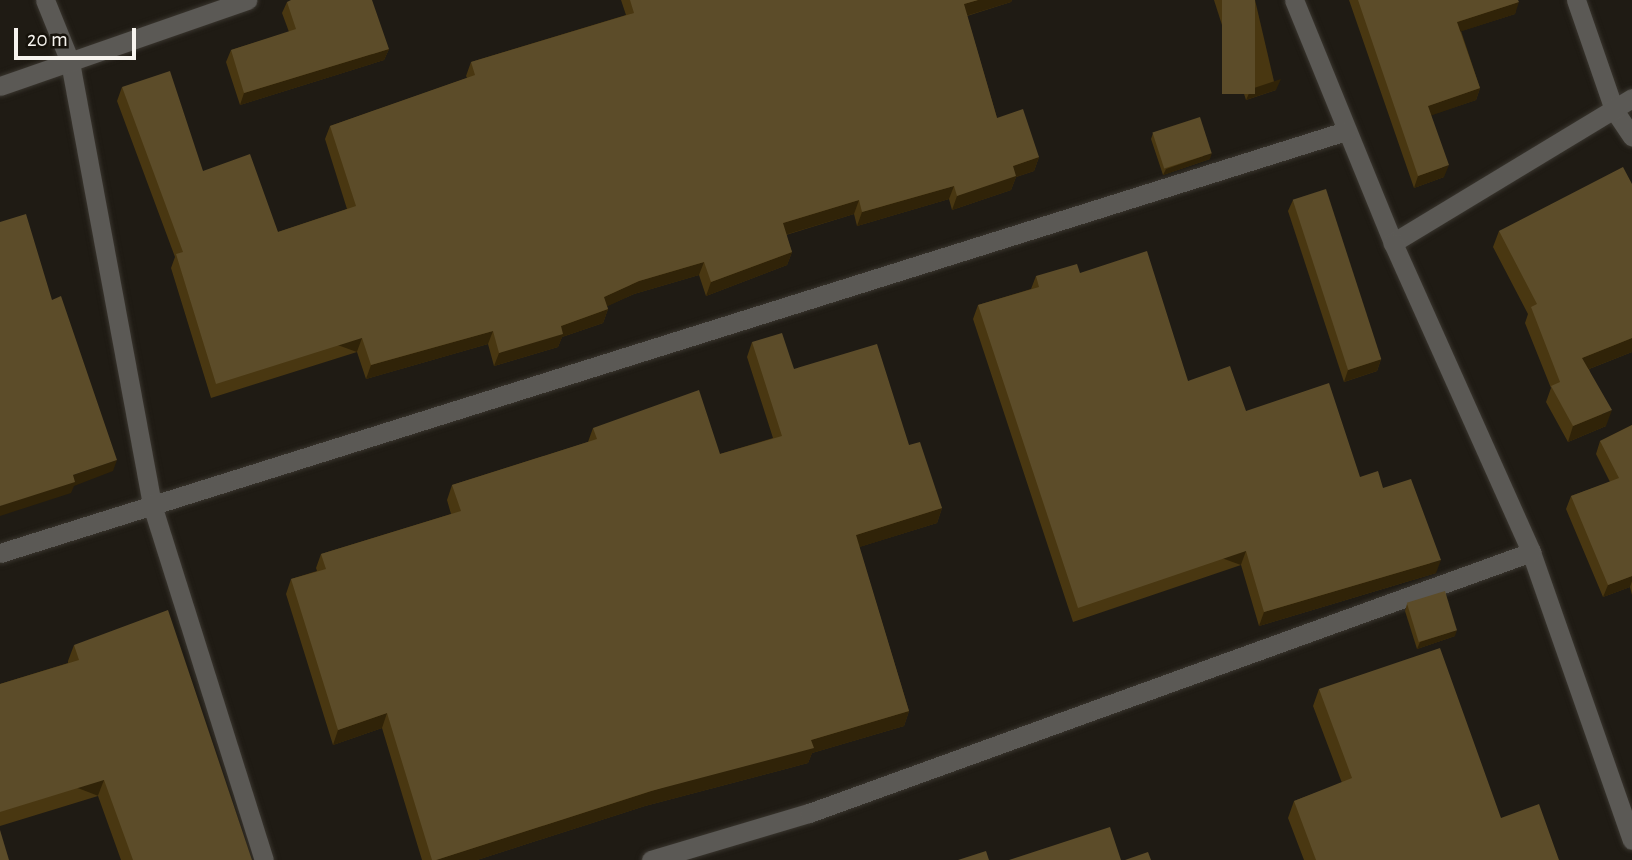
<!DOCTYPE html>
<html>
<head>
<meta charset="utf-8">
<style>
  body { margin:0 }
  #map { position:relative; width:1632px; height:860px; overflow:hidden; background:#1f1b14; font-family:"Alegreya Sans",sans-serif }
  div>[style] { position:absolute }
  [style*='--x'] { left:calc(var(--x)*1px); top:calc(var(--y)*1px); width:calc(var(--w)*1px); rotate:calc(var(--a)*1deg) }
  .roads { filter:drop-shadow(0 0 2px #39352e) drop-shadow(0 0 2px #39352e) }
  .minor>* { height:19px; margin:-9.5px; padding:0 9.5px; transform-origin:9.5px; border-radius:9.5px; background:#5b5955 }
  .wall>* { inset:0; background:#493711 }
  .shaded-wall>* { inset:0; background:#302308; transform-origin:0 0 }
  .building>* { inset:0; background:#5c4c29; transform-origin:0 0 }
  span { translate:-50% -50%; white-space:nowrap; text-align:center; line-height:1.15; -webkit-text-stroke:5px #16120b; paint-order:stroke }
  .scale { position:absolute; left:14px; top:28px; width:122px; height:32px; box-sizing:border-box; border:4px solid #f7f4ef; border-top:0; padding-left:9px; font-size:21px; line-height:24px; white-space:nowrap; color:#f7f4ef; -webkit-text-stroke:5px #16120b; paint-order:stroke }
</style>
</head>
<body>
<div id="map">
  <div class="roads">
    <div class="minor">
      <i style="--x:45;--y:0;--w:67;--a:68"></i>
      <i style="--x:70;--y:62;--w:451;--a:79.5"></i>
      <i style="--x:152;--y:505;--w:372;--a:72.5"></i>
      <i style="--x:1294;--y:0;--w:262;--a:67.8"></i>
      <i style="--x:1576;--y:0;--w:116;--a:70.9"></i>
      <i style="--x:1614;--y:110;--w:32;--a:56"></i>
      <i style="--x:0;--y:86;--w:262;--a:-19.2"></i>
      <i style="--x:1632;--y:98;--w:280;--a:148.8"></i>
      <i style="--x:1393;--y:243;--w:338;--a:65.9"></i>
      <i style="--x:1531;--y:552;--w:305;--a:70.7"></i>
      <i style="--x:0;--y:553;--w:1411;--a:-17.41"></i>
      <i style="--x:651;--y:860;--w:165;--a:-16.6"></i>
      <i style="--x:809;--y:813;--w:768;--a:-19.87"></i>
    </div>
  </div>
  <div class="wall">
    <i style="clip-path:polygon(621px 0,1012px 0,1011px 2px,967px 16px,997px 118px,1039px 157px,1034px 171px,1016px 177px,1011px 190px,952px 210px,949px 199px,857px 226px,854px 214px,786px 235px,792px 252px,787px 265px,706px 296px,699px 275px,634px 294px,607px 306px,608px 309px,603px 323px,562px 337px,558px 347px,494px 366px,488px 344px,366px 379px,357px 352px,211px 398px,171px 268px,175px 257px,117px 101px,122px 87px,203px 171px,278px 232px,347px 209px,325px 139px,330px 126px,467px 78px,466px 76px,471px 62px,626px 15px)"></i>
    <i style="clip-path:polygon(1214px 0,1255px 0,1276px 90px,1246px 100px)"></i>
    <i style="clip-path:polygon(1349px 0,1518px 0,1515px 14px,1461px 31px,1480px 88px,1476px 100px,1431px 115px,1444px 177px,1414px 188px)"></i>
    <i style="clip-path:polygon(287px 2px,389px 49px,384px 60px,240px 105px,226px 62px,231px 50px,289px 32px,282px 13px)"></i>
    <i style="clip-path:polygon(1153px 133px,1210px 159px,1163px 175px,1151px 139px)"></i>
    <i style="clip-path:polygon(1632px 184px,1632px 352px,1589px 369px,1606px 426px,1568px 442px,1546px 402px,1551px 388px,1525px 323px,1528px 314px,1493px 247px,1499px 231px)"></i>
    <i style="clip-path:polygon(1293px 200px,1381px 359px,1377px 371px,1344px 382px,1288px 211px)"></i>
    <i style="clip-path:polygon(1080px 273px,1188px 381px,1246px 411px,1360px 477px,1383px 488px,1436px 573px,1259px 626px,1241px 565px,1073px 622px,973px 319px,978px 305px,1031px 289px,1036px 276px)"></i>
    <i style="clip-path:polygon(752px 342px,794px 369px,909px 445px,942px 508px,937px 523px,859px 547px,909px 711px,904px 726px,812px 753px,808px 763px,645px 806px,477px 860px,422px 860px,382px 728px,333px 745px,286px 594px,291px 579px,317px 571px,316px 568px,321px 554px,451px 514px,447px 500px,452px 485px,588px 442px,593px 428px,720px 454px,773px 438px,747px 357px)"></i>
    <i style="clip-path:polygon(1632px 425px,1632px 595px,1630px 587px,1603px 597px,1566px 509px,1571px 496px,1610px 482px,1596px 454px,1600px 441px)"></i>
    <i style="clip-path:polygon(1407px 604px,1455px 636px,1417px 649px,1405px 611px)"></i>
    <i style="clip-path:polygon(74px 645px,252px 860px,121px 860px,98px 796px,0 826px,0 684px,68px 663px,68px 661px)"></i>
    <i style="clip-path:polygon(1319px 689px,1501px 818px,1559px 860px,1304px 860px,1288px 818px,1294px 801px,1342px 783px,1313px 706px)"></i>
  </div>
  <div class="shaded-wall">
    <i style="clip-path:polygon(978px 0,1012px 0,1011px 2px,959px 18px,964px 4px)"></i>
    <i style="clip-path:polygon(1519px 2px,1515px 14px,1453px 34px,1457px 22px)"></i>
    <i style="clip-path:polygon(389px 49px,384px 60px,240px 105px,244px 93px)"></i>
    <i style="clip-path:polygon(1281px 79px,1276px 90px,1246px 100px,1251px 89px)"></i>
    <i style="clip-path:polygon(1480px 88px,1476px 100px,1424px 118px,1428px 106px)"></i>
    <i style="clip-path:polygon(1212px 153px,1210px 159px,1163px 175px,1166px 169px)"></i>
    <i style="clip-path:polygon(1039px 157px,1034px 171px,1016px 177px,1011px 190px,952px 210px,957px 196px,1013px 166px)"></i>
    <i style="clip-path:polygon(1449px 165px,1444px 177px,1414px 188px,1418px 176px)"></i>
    <i style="clip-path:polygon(954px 186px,949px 199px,857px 226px,862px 212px)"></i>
    <i style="clip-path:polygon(859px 200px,854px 214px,778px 237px,783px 223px)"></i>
    <i style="clip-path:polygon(792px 252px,787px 265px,706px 296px,711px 282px)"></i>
    <i style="clip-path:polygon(704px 262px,699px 275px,634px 294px,599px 310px,604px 297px,639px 281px)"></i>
    <i style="clip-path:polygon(608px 309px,603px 323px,562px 337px,558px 347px,494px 366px,499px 353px,561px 326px)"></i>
    <i style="clip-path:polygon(493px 331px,488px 344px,366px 379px,371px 365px)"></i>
    <i style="left:362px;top:338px;width:15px;height:153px;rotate:110deg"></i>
    <i style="clip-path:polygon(1632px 338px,1632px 352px,1576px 374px,1582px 358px)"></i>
    <i style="clip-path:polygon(1381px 359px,1377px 371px,1344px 382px,1348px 370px)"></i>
    <i style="clip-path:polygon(1612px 410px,1606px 426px,1568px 442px,1573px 426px)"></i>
    <i style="clip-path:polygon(117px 460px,113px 471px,74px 486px,71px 493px,0 516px,0 506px,73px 475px)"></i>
    <i style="clip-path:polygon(942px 508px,937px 523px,850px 550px,856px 535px)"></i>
    <i style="left:1246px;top:551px;width:15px;height:177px;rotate:110deg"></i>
    <i style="clip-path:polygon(1441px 560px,1436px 573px,1259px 626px,1264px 612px)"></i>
    <i style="clip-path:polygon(1632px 576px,1632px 581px,1630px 587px,1603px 597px,1608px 585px)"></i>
    <i style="clip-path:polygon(1457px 630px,1455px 636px,1417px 649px,1420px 642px)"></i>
    <i style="clip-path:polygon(909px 711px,904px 726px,812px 753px,808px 763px,645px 806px,477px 860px,436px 860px,811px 740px)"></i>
    <i style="clip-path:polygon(387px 713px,382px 728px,333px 745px,338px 730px)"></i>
    <i style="left:104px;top:780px;width:17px;height:109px;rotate:111deg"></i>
  </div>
  <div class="building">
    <i style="clip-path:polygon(291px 0,372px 0,389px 49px,244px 93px,231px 50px,296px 29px,287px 2px)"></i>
    <i style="clip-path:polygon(630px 0,978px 0,964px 4px,997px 118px,1023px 109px,1039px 157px,1013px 166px,1016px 176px,957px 196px,954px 186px,862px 212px,859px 200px,783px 223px,792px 252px,711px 282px,704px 262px,639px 281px,604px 297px,608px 309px,561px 326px,563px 334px,499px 353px,493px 331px,371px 365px,362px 338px,216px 384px,176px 254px,183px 252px,122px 87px,170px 71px,203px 171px,250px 154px,278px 232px,356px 206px,330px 126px,475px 75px,471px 62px,634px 13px)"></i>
    <i style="left:1222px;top:0;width:33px;height:94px"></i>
    <i style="clip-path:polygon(1358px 0,1518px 0,1519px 2px,1457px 22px,1480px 88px,1428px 106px,1449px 165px,1418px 176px)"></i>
    <i style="left:1200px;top:117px;width:38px;height:50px;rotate:72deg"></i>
    <i style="clip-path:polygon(1623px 167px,1632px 184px,1632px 338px,1582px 358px,1612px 410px,1573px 426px,1551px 386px,1560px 382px,1531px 307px,1537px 304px,1499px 231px)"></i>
    <i style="left:1326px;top:189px;width:179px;height:35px;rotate:72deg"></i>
    <i style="clip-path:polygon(26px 214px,52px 300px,61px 296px,117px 460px,73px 475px,75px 482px,0 506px,0 222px)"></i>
    <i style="clip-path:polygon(1147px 251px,1188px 381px,1230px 366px,1246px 411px,1329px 383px,1360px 477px,1378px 471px,1383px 488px,1411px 479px,1441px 560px,1264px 612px,1246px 551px,1078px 608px,978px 305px,1039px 287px,1036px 276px,1077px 264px,1080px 273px)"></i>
    <i style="clip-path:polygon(782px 333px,794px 369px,877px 344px,909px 445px,920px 442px,942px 508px,856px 535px,909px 711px,811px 740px,814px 748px,651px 791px,436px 860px,432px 860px,387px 713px,338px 730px,291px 579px,326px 569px,321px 554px,461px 511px,452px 485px,597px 439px,593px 428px,699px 390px,720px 454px,782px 436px,752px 342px)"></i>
    <i style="clip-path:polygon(1632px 425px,1632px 576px,1608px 585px,1571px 496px,1619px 478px,1600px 441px)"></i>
    <i style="left:1445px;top:591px;width:41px;height:40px;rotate:73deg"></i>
    <i style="clip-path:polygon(168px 610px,252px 860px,133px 860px,104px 780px,0 812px,0 684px,79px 660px,74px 645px)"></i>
    <i style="clip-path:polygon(1440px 648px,1501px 818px,1539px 804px,1559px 860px,1316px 860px,1294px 801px,1352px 778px,1319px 689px)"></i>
    <i style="clip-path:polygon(1110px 827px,1121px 860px,1009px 860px)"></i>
    <i style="clip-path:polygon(0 830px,9px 860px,0 860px)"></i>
    <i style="clip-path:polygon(986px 851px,989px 860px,958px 860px)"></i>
    <i style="clip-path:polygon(1148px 852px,1151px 860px,1125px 860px)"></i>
  </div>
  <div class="scale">20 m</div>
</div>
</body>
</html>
